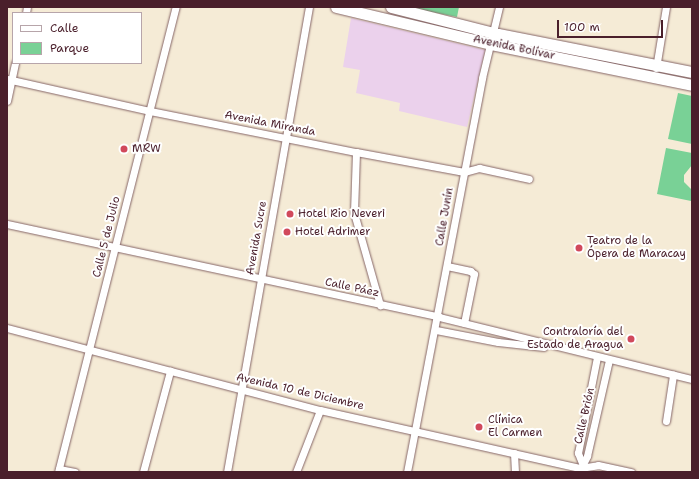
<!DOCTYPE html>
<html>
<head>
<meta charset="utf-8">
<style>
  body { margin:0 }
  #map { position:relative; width:699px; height:479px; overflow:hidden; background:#f5ebd6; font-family:"Shantell Sans",sans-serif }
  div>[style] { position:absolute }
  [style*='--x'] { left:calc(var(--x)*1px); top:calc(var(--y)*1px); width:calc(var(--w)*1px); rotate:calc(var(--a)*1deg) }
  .built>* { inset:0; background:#ebd1ec }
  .green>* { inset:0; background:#79d196 }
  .roads { filter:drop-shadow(0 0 1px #866667) drop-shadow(0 0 1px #866667) }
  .minor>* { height:7px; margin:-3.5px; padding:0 3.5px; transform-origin:3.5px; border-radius:3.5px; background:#fff }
  .primary>* { height:11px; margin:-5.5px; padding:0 5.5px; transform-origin:5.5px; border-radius:5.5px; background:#fff }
  .dots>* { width:11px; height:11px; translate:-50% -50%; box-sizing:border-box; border:2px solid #fff; border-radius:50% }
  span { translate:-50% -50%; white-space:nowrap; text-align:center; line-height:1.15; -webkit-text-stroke:4px #fff; paint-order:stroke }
  .street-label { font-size:11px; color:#4a1f2b }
  .poi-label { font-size:11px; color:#4a1f2b }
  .left { translate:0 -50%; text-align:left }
  .right { translate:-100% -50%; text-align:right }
  .frame { position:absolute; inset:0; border:8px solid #4a1f2b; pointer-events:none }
  .legend { position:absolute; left:12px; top:12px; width:130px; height:52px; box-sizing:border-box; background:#fff; border:1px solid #b7a5aa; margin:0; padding:5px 7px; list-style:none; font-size:12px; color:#4a1f2b }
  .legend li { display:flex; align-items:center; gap:8px; height:20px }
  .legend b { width:20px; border:1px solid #b7a5aa }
  .scale { position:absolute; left:557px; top:20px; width:106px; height:18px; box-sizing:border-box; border:2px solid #4a1f2b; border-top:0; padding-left:5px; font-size:12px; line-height:14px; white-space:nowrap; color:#4a1f2b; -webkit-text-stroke:3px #fff; paint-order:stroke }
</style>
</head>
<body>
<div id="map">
  <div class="built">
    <i style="clip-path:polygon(351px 18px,485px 50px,467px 127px,399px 111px,400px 103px,356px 93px,360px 70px,343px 67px)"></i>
  </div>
  <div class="green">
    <i style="clip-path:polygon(406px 7px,459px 7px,457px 17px)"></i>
    <i style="clip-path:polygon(678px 93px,692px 96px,692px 144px,668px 139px)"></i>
    <i style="clip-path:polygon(666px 148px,692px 153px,692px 165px,684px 175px,684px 182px,692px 190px,691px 201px,657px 194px)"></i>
  </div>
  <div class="roads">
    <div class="minor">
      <i style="--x:26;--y:13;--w:6;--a:-81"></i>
      <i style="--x:656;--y:68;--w:62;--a:-80.7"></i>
      <i style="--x:7;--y:79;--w:147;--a:12.6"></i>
      <i style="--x:150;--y:111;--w:210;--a:11.3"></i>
      <i style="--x:356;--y:152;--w:110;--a:10.5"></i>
      <i style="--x:464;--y:172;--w:16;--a:-15"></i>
      <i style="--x:479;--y:168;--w:51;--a:12.4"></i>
      <i style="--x:7;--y:101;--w:39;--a:-78"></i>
      <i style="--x:356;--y:152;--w:61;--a:91.9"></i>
      <i style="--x:354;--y:213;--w:96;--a:74.2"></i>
      <i style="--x:7;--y:224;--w:442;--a:12.1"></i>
      <i style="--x:439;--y:317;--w:260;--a:13.8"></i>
      <i style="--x:447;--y:266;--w:24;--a:12"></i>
      <i style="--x:470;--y:271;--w:5;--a:37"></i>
      <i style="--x:474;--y:274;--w:50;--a:101.5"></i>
      <i style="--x:7;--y:328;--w:324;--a:14.7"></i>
      <i style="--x:320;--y:410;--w:266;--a:12.6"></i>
      <i style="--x:580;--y:468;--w:18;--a:-9"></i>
      <i style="--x:598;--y:465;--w:34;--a:12"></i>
      <i style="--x:436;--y:330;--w:63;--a:11"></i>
      <i style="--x:498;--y:342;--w:46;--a:6.2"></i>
      <i style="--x:666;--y:421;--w:47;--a:-81.3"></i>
      <i style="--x:514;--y:453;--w:19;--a:87"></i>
      <i style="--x:582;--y:463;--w:11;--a:-112"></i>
      <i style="--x:578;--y:453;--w:98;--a:-78.8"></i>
      <i style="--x:59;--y:469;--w:16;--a:11"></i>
      <i style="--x:58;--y:472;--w:480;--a:-75.8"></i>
      <i style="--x:143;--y:472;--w:105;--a:-75"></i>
      <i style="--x:227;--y:472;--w:472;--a:-80"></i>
      <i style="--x:296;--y:472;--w:66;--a:-68.8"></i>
      <i style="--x:407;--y:472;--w:401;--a:-79.2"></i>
      <i style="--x:482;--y:78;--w:73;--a:-76.5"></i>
      <i style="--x:579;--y:472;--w:18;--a:-63"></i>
      <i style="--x:587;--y:456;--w:98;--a:-77.1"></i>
    </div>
    <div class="primary">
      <i style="--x:336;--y:7;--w:159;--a:13.4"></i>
      <i style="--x:491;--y:44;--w:205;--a:11.5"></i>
      <i style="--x:391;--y:7;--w:110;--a:14.2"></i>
      <i style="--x:498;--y:34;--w:198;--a:11.1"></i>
    </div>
  </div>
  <div class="dots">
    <i style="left:124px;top:149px;background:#d1495b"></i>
    <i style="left:290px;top:214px;background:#d1495b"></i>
    <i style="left:287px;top:232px;background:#d1495b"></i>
    <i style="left:579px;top:248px;background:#d1495b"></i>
    <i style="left:631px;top:339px;background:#d1495b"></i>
    <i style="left:479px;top:427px;background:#d1495b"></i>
  </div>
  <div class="street-label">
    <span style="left:514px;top:48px;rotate:12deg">Avenida Bolívar</span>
    <span style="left:270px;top:124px;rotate:11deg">Avenida Miranda</span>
    <span style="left:445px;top:217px;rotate:-80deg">Calle Junín</span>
    <span style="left:107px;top:237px;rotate:-76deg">Calle 5 de Julio</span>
    <span style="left:257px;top:238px;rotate:-80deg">Avenida Sucre</span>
    <span style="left:352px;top:288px;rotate:12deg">Calle Páez</span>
    <span style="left:300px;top:392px;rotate:13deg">Avenida 10 de Diciembre</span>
    <span style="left:585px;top:416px;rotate:-77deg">Calle Brión</span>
  </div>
  <div class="poi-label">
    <span class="left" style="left:132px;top:149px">MRW</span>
    <span class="left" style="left:298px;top:214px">Hotel Rio Neveri</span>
    <span class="left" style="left:295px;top:232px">Hotel Adrimer</span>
    <span class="left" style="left:587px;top:248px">Teatro de la<br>Ópera de Maracay</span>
    <span class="right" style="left:623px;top:339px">Contraloría del<br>Estado de Aragua</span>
    <span class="left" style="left:488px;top:427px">Clínica<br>El Carmen</span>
  </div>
  <div class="frame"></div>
  <ul class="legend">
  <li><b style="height:5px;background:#fff"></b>Calle</li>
  <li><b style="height:11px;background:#79d196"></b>Parque</li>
  </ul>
  <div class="scale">100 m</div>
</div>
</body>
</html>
